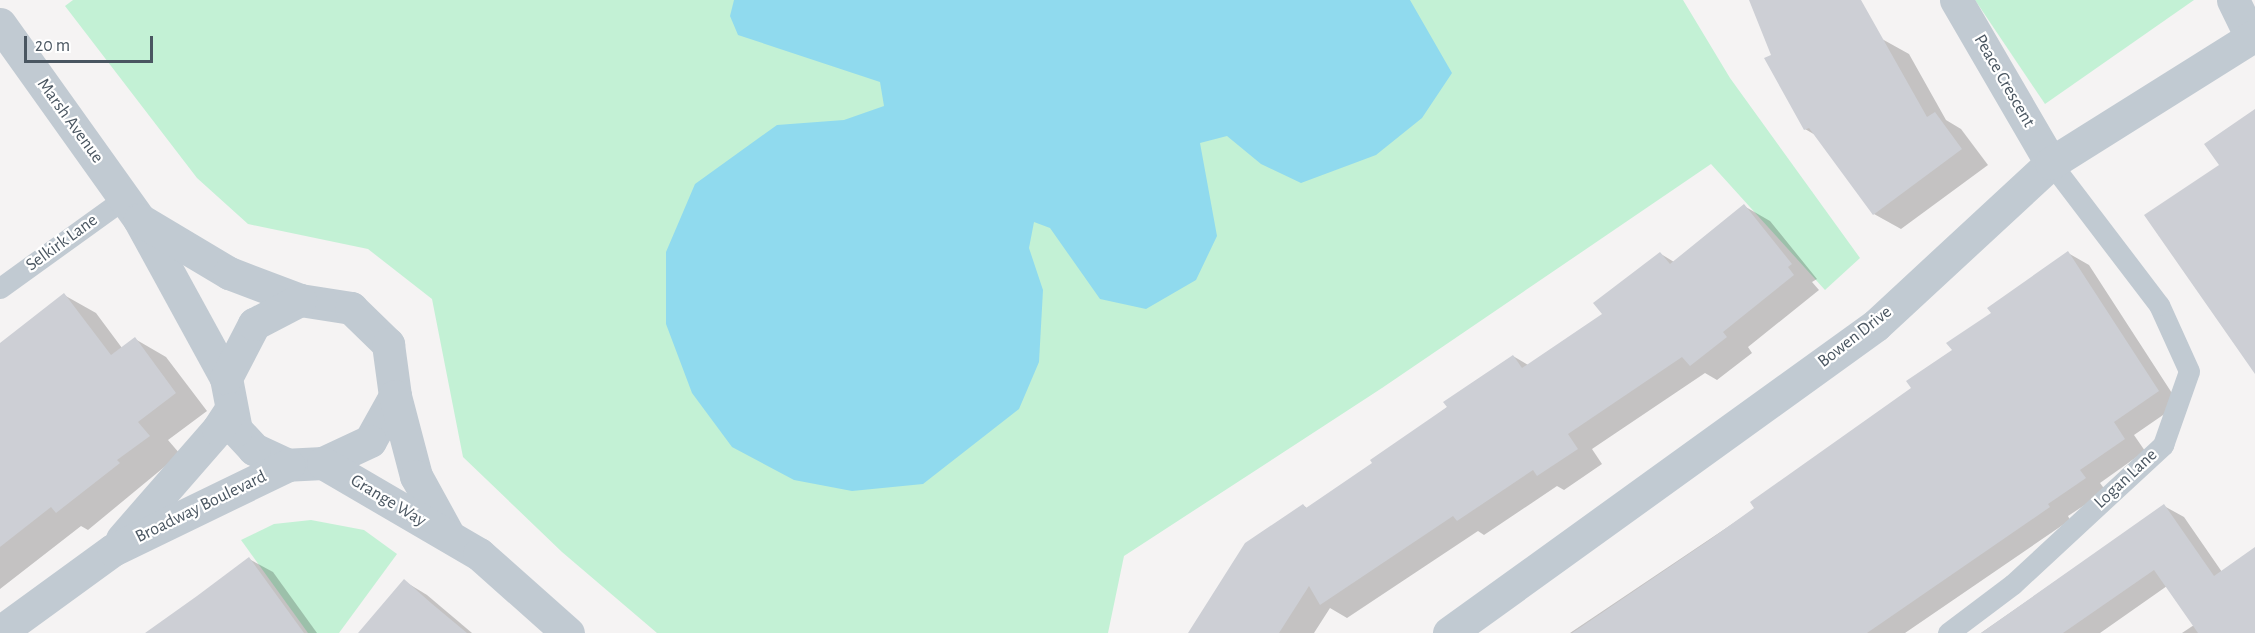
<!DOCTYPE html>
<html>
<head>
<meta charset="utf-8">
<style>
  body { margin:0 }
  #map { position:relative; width:2255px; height:633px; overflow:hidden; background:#f5f3f3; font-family:"Alegreya Sans",sans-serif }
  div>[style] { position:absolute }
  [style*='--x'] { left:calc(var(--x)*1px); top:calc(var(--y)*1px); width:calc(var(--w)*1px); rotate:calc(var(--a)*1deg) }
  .green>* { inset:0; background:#c3f1d5 }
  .water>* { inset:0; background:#90daee }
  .shadow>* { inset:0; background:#0003 }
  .building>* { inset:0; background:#cdcfd5 }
  .lane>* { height:21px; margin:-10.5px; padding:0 10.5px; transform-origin:10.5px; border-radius:10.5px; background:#c1cad2 }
  .street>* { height:33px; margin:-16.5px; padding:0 16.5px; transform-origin:16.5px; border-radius:16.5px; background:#c1cad2 }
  span { translate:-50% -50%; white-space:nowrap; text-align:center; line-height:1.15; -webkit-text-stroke:4.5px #fff; paint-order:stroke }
  .street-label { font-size:18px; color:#4a5661 }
  .scale { position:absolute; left:24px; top:36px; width:129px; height:27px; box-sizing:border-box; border:3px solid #4a5661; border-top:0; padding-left:8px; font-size:18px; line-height:21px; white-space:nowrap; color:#4a5661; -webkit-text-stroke:4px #fff; paint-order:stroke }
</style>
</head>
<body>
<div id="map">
  <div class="green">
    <i style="clip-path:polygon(73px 0,1683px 0,1730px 78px,1860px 258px,1825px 290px,1711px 164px,1382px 388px,1124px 556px,1108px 633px,657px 633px,562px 552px,463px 457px,432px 299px,368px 249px,248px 224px,197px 178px,65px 6px)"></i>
    <i style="clip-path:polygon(1975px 0,2194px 0,2045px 104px)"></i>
    <i style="clip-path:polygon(311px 520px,364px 530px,397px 554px,339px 633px,308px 633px,241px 540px,274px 524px)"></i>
  </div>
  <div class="water">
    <i style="clip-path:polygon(734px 0,1410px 0,1452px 73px,1422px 118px,1376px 155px,1301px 183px,1261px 164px,1227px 136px,1200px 143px,1217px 236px,1196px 280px,1146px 309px,1100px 299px,1050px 228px,1034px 222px,1029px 248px,1043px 290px,1039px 362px,1019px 409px,923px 484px,852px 491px,794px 480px,732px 447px,692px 393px,666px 324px,666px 252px,695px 184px,777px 125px,844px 120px,884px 106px,880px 82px,738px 35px,730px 16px)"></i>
  </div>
  <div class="shadow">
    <i style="clip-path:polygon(1751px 0,1845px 0,1882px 39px,1909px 54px,1946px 120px,1961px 129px,1988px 165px,1901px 229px,1874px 214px,1817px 136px,1805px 129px)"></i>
    <i style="clip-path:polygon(1744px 206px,1770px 221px,1817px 279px,1812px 282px,1819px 290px,1748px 347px,1752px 353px,1717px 380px,1705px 373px,1592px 449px,1602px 464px,1564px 490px,1557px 486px,1484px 535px,1478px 531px,1347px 618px,1330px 608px,1314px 633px,1190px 633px,1303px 505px,1308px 509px,1374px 464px,1513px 356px,1528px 365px,1604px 314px,1661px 254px,1674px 262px)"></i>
    <i style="clip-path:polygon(2068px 253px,2089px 265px,2179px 404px,2134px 435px,2145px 451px,2100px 483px,2106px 491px,2068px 516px,2070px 520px,1905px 633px,1570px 633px,1756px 508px,1913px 389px,1993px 314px)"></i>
    <i style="clip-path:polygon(64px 295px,96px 313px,122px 348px,135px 339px,166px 357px,207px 411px,168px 440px,180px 454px,88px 530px,81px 526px,0 589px,0 344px)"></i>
    <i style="clip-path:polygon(2164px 506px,2184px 517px,2222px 572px,2255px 548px,2255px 633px,2182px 633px,2194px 625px,2167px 586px,2100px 633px,1981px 633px)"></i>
    <i style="clip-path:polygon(249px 559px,273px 572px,317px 633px,155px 633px)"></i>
    <i style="clip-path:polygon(404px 581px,427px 595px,472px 633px,360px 633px)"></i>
  </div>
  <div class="building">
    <i style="clip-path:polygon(1749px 0,1861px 0,1927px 117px,1935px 112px,1962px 149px,1873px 215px,1809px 128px,1804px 130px,1764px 58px,1771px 55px)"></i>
    <i style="clip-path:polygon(2255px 109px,2255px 374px,2144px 215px,2219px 165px,2204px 144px)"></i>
    <i style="clip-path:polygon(1744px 204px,1792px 264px,1788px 267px,1794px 275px,1723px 332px,1727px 337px,1690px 366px,1682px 357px,1568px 434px,1578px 449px,1537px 476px,1533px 470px,1457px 521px,1453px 516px,1320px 605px,1309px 586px,1279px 633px,1188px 633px,1245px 543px,1303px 504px,1306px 508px,1372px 463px,1370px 460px,1447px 407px,1443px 402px,1513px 355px,1522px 368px,1602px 314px,1593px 303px,1660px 252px,1670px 264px)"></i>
    <i style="clip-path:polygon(2068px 251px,2159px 391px,2114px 422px,2125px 439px,2080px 470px,2086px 478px,2048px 504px,2050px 507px,1867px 633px,1572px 633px,1708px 541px,1754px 508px,1750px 502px,1911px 388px,1906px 381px,1952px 350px,1946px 343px,1991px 313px,1987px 308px)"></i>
    <i style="clip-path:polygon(64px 293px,111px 355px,135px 337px,176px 393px,138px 422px,150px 436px,117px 460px,120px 463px,56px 513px,51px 507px,0 547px,0 343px)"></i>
    <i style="clip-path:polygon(2164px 504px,2214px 576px,2255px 547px,2255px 633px,2198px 633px,2154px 570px,2063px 633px,1981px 633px)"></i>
    <i style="clip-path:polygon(249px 557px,304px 633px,145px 633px,197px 596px)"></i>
    <i style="clip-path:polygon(404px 579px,431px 603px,467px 633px,358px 633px)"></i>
  </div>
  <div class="lane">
    <i style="--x:0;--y:288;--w:154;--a:-35.8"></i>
    <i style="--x:1948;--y:633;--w:81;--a:-37"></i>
    <i style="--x:2013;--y:584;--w:205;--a:-42.8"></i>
    <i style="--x:2163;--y:445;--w:78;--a:-70.6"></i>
    <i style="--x:2189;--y:371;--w:72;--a:-114.4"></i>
    <i style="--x:2159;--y:305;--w:178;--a:-127.3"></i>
  </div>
  <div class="street">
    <i style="--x:1956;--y:0;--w:189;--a:59.8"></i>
    <i style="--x:2233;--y:0;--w:41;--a:64.1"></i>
    <i style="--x:0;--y:24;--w:239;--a:54.5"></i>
    <i style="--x:139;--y:219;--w:181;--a:61.3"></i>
    <i style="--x:140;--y:220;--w:104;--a:30.8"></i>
    <i style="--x:229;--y:273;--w:76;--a:20.8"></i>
    <i style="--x:300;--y:300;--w:52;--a:8.9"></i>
    <i style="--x:351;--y:308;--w:52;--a:44.2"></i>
    <i style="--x:388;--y:344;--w:52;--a:82.3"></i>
    <i style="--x:395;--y:396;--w:51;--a:119.1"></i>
    <i style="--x:370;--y:441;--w:52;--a:154.9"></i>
    <i style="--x:323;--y:463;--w:35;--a:177"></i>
    <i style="--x:288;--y:465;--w:38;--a:-155"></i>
    <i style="--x:254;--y:449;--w:26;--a:-133"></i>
    <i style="--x:236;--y:430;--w:53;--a:-100.9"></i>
    <i style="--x:226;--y:378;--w:61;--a:-62.6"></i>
    <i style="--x:254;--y:324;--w:52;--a:-27.6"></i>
    <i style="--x:395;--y:396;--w:83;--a:75.3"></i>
    <i style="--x:416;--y:476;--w:68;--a:61.2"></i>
    <i style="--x:323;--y:463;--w:181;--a:30.3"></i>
    <i style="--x:479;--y:554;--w:119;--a:41.6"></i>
    <i style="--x:122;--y:539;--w:146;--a:-48.9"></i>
    <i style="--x:218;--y:429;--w:24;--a:-57"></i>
    <i style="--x:0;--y:632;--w:140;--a:-36"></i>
    <i style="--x:113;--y:550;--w:195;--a:-25.9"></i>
    <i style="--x:1449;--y:633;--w:526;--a:-35.8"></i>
    <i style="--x:1876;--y:325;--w:238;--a:-42.8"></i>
    <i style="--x:2051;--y:163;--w:241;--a:-32.1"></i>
  </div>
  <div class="street-label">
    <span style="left:2004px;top:81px;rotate:60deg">Peace Crescent</span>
    <span style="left:70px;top:121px;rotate:54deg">Marsh Avenue</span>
    <span style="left:62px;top:243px;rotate:-36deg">Selkirk Lane</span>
    <span style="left:1855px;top:337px;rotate:-38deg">Bowen Drive</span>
    <span style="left:2126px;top:479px;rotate:-43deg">Logan Lane</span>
    <span style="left:388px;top:501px;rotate:31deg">Grange Way</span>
    <span style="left:201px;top:507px;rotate:-26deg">Broadway Boulevard</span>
  </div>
  <div class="scale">20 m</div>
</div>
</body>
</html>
